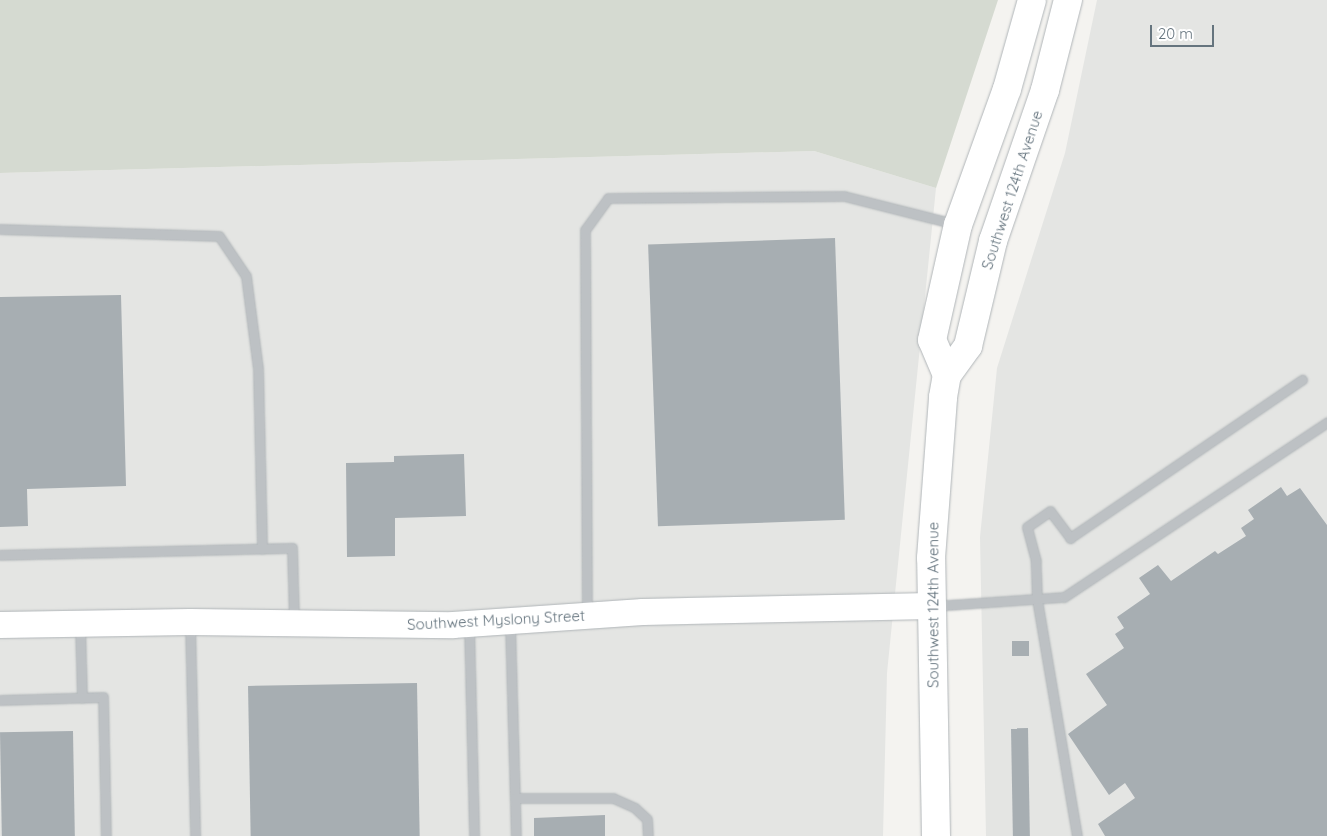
<!DOCTYPE html>
<html>
<head>
<meta charset="utf-8">
<style>
  body { margin:0 }
  #map { position:relative; width:1327px; height:836px; overflow:hidden; background:#f4f3f0; font-family:Quicksand,sans-serif }
  div>[style] { position:absolute }
  [style*='--x'] { left:calc(var(--x)*1px); top:calc(var(--y)*1px); width:calc(var(--w)*1px); rotate:calc(var(--a)*1deg) }
  .built>* { inset:0; background:#e4e5e3 }
  .green>* { inset:0; background:#d5dad1 }
  .building>* { inset:0; background:#a7aeb2; transform-origin:0 0 }
  .roads { filter:drop-shadow(0 0 1px #b0b5b8) drop-shadow(0 0 1px #b0b5b8) }
  .lane>* { height:9px; margin:-4.5px; padding:0 4.5px; transform-origin:4.5px; border-radius:4.5px; background:#bdc1c4 }
  .secondary>* { height:26px; margin:-13px; padding:0 13px; transform-origin:13px; border-radius:13px; background:#fff }
  .primary>* { height:28px; margin:-14px; padding:0 14px; transform-origin:14px; border-radius:14px; background:#fff }
  span { translate:-50% -50%; white-space:nowrap; text-align:center; line-height:1.15; -webkit-text-stroke:5px #fff; paint-order:stroke }
  .street-label { font-size:15px; color:#65747e }
  .scale { position:absolute; left:1150px; top:25px; width:64px; height:22px; box-sizing:border-box; border:2px solid #65747e; border-top:0; padding-left:6px; font-size:15px; line-height:18px; white-space:nowrap; color:#65747e; -webkit-text-stroke:4px #fff; paint-order:stroke }
</style>
</head>
<body>
<div id="map">
  <div class="built">
    <i style="clip-path:polygon(1097px 0,1327px 0,1327px 836px,986px 836px,980px 537px,997px 368px,1065px 153px)"></i>
    <i style="clip-path:polygon(814px 151px,936px 188px,887px 673px,883px 836px,0 836px,0 173px)"></i>
  </div>
  <div class="green">
    <i style="clip-path:polygon(0 0,998px 0,936px 188px,814px 151px,0 173px)"></i>
  </div>
  <div class="building">
    <i style="left:835px;top:238px;width:282px;height:187px;rotate:88deg"></i>
    <i style="clip-path:polygon(121px 295px,126px 486px,27px 489px,28px 526px,0 527px,0 297px)"></i>
    <i style="clip-path:polygon(464px 454px,466px 516px,395px 518px,395px 556px,347px 557px,346px 463px,394px 462px,394px 456px)"></i>
    <i style="clip-path:polygon(1281px 487px,1287px 496px,1300px 488px,1327px 525px,1327px 836px,1105px 836px,1098px 824px,1135px 798px,1125px 783px,1109px 795px,1068px 734px,1107px 705px,1086px 674px,1124px 648px,1115px 634px,1124px 628px,1117px 617px,1150px 594px,1139px 578px,1158px 565px,1171px 581px,1215px 551px,1218px 554px,1246px 536px,1241px 528px,1254px 519px,1248px 510px)"></i>
    <i style="left:1012px;top:641px;width:17px;height:15px"></i>
    <i style="left:417px;top:683px;width:153px;height:169px;rotate:89deg"></i>
    <i style="left:1028px;top:728px;width:108px;height:17px;rotate:89deg"></i>
    <i style="left:73px;top:731px;width:105px;height:73px;rotate:89deg"></i>
    <i style="clip-path:polygon(605px 815px,605px 836px,534px 836px,534px 818px)"></i>
  </div>
  <div class="roads">
    <div class="lane">
      <i style="--x:0;--y:229;--w:219;--a:1.8"></i>
      <i style="--x:219;--y:236;--w:48;--a:56"></i>
      <i style="--x:246;--y:276;--w:94;--a:82.6"></i>
      <i style="--x:258;--y:369;--w:180;--a:88.7"></i>
      <i style="--x:0;--y:555;--w:292;--a:-1.4"></i>
      <i style="--x:292;--y:548;--w:73;--a:88.4"></i>
      <i style="--x:934;--y:606;--w:130;--a:-4"></i>
      <i style="--x:1064;--y:597;--w:316;--a:-33.6"></i>
      <i style="--x:587;--y:614;--w:384;--a:-90.3"></i>
      <i style="--x:585;--y:230;--w:39;--a:-54"></i>
      <i style="--x:608;--y:198;--w:236;--a:-0.5"></i>
      <i style="--x:844;--y:196;--w:114;--a:14.2"></i>
      <i style="--x:510;--y:624;--w:212;--a:88.4"></i>
      <i style="--x:190;--y:625;--w:211;--a:88.6"></i>
      <i style="--x:80;--y:626;--w:72;--a:88.4"></i>
      <i style="--x:469;--y:626;--w:210;--a:88.6"></i>
      <i style="--x:0;--y:700;--w:103;--a:-1.7"></i>
      <i style="--x:103;--y:697;--w:139;--a:88.8"></i>
      <i style="--x:515;--y:798;--w:98;--a:0"></i>
      <i style="--x:613;--y:798;--w:24;--a:24"></i>
      <i style="--x:635;--y:808;--w:16;--a:43"></i>
      <i style="--x:647;--y:819;--w:17;--a:87"></i>
      <i style="--x:1077;--y:836;--w:240;--a:-99.6"></i>
      <i style="--x:1037;--y:599;--w:38;--a:-92"></i>
      <i style="--x:1036;--y:561;--w:35;--a:-105"></i>
      <i style="--x:1027;--y:527;--w:28;--a:-35"></i>
      <i style="--x:1050;--y:511;--w:34;--a:53"></i>
      <i style="--x:1070;--y:538;--w:281;--a:-34.3"></i>
    </div>
    <div class="secondary">
      <i style="--x:0;--y:625;--w:190;--a:-0.9"></i>
      <i style="--x:190;--y:622;--w:263;--a:0.7"></i>
      <i style="--x:453;--y:625;--w:190;--a:-3.9"></i>
      <i style="--x:643;--y:612;--w:288;--a:-1.2"></i>
    </div>
    <div class="primary">
      <i style="--x:947;--y:375;--w:38;--a:-113"></i>
      <i style="--x:932;--y:340;--w:118;--a:-77.3"></i>
      <i style="--x:958;--y:225;--w:145;--a:-70.2"></i>
      <i style="--x:1007;--y:89;--w:92;--a:-74.3"></i>
      <i style="--x:936;--y:836;--w:278;--a:-91"></i>
      <i style="--x:931;--y:558;--w:161;--a:-85.7"></i>
      <i style="--x:943;--y:397;--w:22;--a:-80"></i>
      <i style="--x:947;--y:375;--w:36;--a:-54"></i>
      <i style="--x:968;--y:346;--w:108;--a:-76.6"></i>
      <i style="--x:993;--y:241;--w:160;--a:-71"></i>
      <i style="--x:1045;--y:90;--w:93;--a:-75.7"></i>
    </div>
  </div>
  <div class="street-label">
    <span style="left:1012px;top:190px;rotate:-72deg">Southwest 124th Avenue</span>
    <span style="left:933px;top:605px;rotate:-90deg">Southwest 124th Avenue</span>
    <span style="left:496px;top:620px;rotate:-3deg">Southwest Myslony Street</span>
  </div>
  <div class="scale">20 m</div>
</div>
</body>
</html>
